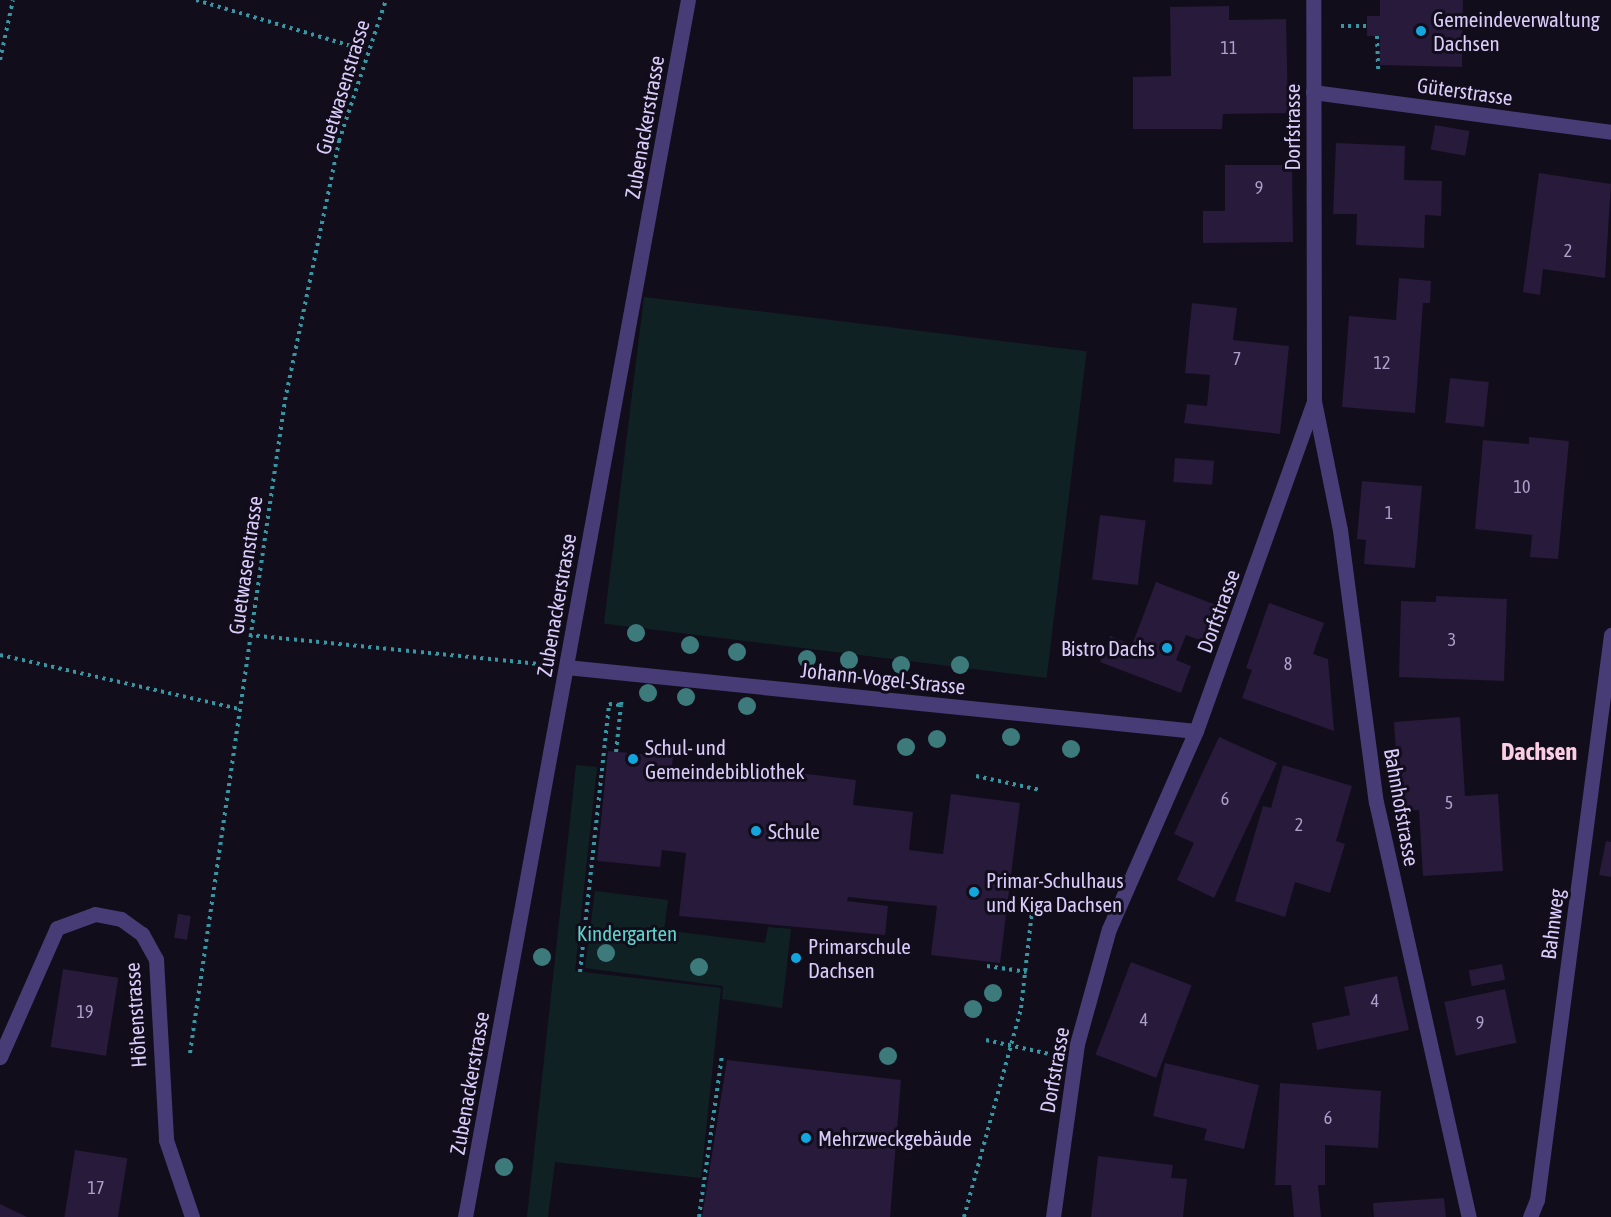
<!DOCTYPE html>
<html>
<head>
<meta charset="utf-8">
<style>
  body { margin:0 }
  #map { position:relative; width:1611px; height:1217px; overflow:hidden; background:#120d1b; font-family:"Asap Condensed",sans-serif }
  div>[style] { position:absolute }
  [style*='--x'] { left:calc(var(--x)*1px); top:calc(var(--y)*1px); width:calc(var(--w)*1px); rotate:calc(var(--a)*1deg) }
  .green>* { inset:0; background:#102124; transform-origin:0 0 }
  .building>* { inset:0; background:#271a3a; transform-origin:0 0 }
  .path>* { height:4px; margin-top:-2px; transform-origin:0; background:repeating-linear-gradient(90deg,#3796a3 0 3px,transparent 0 7.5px) }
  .service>* { height:15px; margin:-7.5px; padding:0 7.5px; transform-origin:7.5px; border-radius:7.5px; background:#483c76 }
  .minor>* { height:15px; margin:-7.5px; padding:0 7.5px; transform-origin:7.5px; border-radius:7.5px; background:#483c76 }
  .tertiary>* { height:15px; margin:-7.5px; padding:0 7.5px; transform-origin:7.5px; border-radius:7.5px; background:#483c76 }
  .trees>* { width:18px; height:18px; margin:-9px; border-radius:50%; background:#3c7a7c }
  .dots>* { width:16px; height:16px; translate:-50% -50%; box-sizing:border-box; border:3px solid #120d1b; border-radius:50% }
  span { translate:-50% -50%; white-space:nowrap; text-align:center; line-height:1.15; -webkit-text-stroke:6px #120d1b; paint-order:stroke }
  .number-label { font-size:18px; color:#ac9fca }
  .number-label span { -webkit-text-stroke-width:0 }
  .poi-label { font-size:21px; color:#d9cbfa }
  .left { translate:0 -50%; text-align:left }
  .right { translate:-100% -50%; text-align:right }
  .street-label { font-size:21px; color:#d9cbfa }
  .park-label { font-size:21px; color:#5fd3cb }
  .quarter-label { font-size:24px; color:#fbcde2; font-weight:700 }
</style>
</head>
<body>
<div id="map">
  <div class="green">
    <i style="left:644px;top:297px;width:446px;height:329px;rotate:7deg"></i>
    <i style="clip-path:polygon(576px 765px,597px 767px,575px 971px,721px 988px,701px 1178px,555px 1162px,548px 1217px,527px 1217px)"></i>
    <i style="clip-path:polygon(595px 891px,668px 900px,664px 930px,765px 943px,768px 927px,791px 929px,782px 1008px,722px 999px,723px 986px,585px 968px)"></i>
  </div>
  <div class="building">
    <i style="clip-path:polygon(1380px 0,1463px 0,1462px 67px,1380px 65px,1380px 36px,1367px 36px,1367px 16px,1380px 16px)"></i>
    <i style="clip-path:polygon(1229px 6px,1229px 20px,1286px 19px,1288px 113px,1223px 114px,1222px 129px,1133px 129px,1133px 77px,1171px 76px,1170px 7px)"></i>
    <i style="left:1435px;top:125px;width:35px;height:25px;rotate:10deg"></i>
    <i style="clip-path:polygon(1336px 143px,1405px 146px,1404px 180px,1442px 181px,1441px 216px,1425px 215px,1424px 248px,1356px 245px,1357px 214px,1333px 214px)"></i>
    <i style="clip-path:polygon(1225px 165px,1292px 165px,1293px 242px,1203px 243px,1203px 211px,1225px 211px)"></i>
    <i style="clip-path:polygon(1539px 173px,1611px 184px,1605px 278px,1543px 269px,1540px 295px,1523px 292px)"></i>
    <i style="clip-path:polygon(1399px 278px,1431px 281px,1430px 303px,1423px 303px,1415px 413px,1342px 407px,1349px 316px,1396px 320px)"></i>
    <i style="clip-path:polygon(1192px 303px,1237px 308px,1233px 340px,1289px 346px,1280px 434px,1184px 423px,1187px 404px,1207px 406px,1210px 375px,1185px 373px)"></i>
    <i style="left:1450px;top:378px;width:39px;height:45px;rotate:6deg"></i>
    <i style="clip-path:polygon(1529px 437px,1569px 441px,1558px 559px,1530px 557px,1532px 535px,1475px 529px,1483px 440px,1529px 444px)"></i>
    <i style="left:1175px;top:458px;width:39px;height:24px;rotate:4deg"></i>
    <i style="clip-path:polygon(1362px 481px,1422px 486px,1415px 568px,1364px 564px,1366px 540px,1357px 539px)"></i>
    <i style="left:1100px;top:515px;width:46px;height:65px;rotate:7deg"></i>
    <i style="clip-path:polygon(1156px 582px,1216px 605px,1202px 641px,1186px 635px,1176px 660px,1191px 666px,1181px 693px,1100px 662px,1110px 636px,1132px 645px)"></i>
    <i style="clip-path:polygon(1436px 596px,1507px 599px,1504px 681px,1399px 677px,1401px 601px,1436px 602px)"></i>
    <i style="clip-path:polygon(1269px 603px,1324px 623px,1313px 654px,1328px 659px,1334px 731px,1242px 698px,1252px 670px,1246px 668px)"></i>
    <i style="clip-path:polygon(1460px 717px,1465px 796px,1498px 794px,1503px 871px,1423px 876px,1419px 810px,1400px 811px,1394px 722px)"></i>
    <i style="clip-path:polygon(1219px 737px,1277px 763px,1214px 898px,1177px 880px,1194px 843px,1174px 834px)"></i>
    <i style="clip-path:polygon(608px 751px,673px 757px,672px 766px,733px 773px,733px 765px,856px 780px,853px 805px,913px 812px,909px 850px,943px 854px,951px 794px,1020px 803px,1000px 963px,931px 955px,937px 906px,848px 897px,847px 901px,888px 906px,885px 935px,679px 916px,686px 853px,662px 850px,660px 867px,597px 861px)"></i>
    <i style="clip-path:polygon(1283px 765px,1352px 786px,1336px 841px,1345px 844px,1330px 893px,1295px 882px,1285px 917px,1235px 901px,1263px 806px,1271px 808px)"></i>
    <i style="clip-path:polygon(1606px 841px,1611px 842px,1611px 877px,1599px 875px)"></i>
    <i style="left:178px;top:914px;width:13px;height:24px;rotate:9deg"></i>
    <i style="left:1131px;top:962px;width:65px;height:99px;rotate:21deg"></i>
    <i style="left:1502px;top:964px;width:16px;height:34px;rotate:79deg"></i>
    <i style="left:63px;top:969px;width:56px;height:79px;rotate:9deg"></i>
    <i style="clip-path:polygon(1397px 976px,1409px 1030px,1317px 1050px,1312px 1023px,1350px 1015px,1344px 987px)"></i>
    <i style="left:1505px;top:989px;width:55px;height:62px;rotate:78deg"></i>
    <i style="clip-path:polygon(727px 1060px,901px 1080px,890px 1217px,702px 1217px)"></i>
    <i style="clip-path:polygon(1165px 1063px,1259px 1085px,1244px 1149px,1204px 1140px,1207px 1129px,1153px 1116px)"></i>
    <i style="clip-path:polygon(1280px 1083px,1381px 1091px,1378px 1148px,1325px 1145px,1325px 1185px,1318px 1185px,1321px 1217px,1294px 1217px,1291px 1185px,1275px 1185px)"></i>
    <i style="left:75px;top:1150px;width:53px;height:68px;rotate:9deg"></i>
    <i style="clip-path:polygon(1098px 1156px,1173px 1165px,1171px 1178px,1187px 1179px,1183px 1217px,1091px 1217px)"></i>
    <i style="clip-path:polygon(1444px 1198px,1446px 1217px,1374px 1217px,1373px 1203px)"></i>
    <i style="clip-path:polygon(0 1204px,27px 1217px,0 1217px)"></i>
  </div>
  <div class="path">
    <i style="--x:196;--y:0;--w:176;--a:16.5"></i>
    <i style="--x:1341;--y:26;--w:26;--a:0"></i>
    <i style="--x:1377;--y:36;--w:37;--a:88"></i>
    <i style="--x:0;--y:60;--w:61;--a:-77.8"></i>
    <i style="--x:249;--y:635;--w:291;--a:5.7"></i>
    <i style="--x:0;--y:655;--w:246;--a:12.7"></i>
    <i style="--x:616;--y:752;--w:47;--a:-83.9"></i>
    <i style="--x:976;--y:776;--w:66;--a:12.3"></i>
    <i style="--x:987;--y:966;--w:40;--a:8.5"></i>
    <i style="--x:580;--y:972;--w:270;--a:-83.8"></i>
    <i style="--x:609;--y:704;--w:12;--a:5"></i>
    <i style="--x:621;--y:705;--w:7;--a:-82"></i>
    <i style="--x:986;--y:1040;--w:65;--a:12.5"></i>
    <i style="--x:190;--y:1053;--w:660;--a:-81.72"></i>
    <i style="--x:285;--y:400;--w:265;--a:-78.2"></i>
    <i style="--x:339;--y:141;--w:149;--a:-71.6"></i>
    <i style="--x:699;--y:1217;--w:164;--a:-81.9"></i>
    <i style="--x:964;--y:1217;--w:217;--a:-74.7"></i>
    <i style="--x:1021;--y:1008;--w:106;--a:-83.5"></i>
  </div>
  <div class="service">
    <i style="--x:1530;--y:1217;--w:18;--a:-68"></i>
    <i style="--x:1537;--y:1200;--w:570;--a:-82.54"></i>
  </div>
  <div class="minor">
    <i style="--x:1313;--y:92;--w:301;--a:7.6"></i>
    <i style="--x:1314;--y:401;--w:132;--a:78.6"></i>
    <i style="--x:1340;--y:530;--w:274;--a:82.5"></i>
    <i style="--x:1376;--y:802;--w:425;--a:77.4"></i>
    <i style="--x:566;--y:667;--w:633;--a:5.8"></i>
    <i style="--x:0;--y:1057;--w:141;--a:-66.2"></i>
    <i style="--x:57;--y:928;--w:40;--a:-20.2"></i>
    <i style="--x:95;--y:914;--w:26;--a:11"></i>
    <i style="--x:121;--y:919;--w:26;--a:36"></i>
    <i style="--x:142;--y:934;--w:29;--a:61"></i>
    <i style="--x:156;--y:959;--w:181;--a:86.8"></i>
    <i style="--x:166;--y:1140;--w:81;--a:71.3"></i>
    <i style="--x:465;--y:1217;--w:1237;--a:-79.62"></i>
  </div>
  <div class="tertiary">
    <i style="--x:1053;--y:1217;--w:175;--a:-82.1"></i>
    <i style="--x:1077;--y:1044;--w:119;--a:-74.5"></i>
    <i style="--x:1109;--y:929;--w:216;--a:-66.3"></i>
    <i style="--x:1196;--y:731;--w:350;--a:-70.3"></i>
    <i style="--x:1314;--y:401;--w:401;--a:-90.1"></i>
  </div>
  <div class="trees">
    <i style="left:636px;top:633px"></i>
    <i style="left:690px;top:645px"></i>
    <i style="left:737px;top:652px"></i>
    <i style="left:807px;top:659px"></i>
    <i style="left:849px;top:660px"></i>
    <i style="left:901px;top:665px"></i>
    <i style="left:960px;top:665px"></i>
    <i style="left:648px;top:693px"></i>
    <i style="left:686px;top:697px"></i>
    <i style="left:747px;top:706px"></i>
    <i style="left:1011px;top:737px"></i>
    <i style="left:937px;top:739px"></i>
    <i style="left:906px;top:747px"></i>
    <i style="left:1071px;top:749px"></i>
    <i style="left:606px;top:953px"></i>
    <i style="left:542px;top:957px"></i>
    <i style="left:699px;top:967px"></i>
    <i style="left:993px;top:993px"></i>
    <i style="left:973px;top:1009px"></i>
    <i style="left:888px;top:1056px"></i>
    <i style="left:504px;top:1167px"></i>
  </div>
  <div class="dots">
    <i style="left:1421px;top:31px;background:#13a5de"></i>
    <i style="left:1167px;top:648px;background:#13a5de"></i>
    <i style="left:633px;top:759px;background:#13a5de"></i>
    <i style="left:756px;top:831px;background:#13a5de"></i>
    <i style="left:974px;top:892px;background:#13a5de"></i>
    <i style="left:796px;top:958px;background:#13a5de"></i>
    <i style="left:806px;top:1138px;background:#13a5de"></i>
  </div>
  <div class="number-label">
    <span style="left:1229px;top:48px">11</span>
    <span style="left:1259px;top:188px">9</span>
    <span style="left:1568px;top:251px">2</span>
    <span style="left:1237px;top:359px">7</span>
    <span style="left:1382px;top:363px">12</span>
    <span style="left:1522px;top:487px">10</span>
    <span style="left:1389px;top:513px">1</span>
    <span style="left:1452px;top:640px">3</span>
    <span style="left:1288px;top:664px">8</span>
    <span style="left:1225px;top:799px">6</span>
    <span style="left:1449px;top:803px">5</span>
    <span style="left:1299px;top:825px">2</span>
    <span style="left:1375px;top:1001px">4</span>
    <span style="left:85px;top:1012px">19</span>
    <span style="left:1144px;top:1020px">4</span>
    <span style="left:1480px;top:1023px">9</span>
    <span style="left:1328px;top:1118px">6</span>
    <span style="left:96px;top:1188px">17</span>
  </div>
  <div class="poi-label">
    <span class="left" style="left:1433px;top:31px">Gemeindeverwaltung<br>Dachsen</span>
    <span class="right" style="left:1155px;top:648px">Bistro Dachs</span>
    <span class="left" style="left:645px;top:759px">Schul- und<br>Gemeindebibliothek</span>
    <span class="left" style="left:768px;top:831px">Schule</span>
    <span class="left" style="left:986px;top:892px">Primar-Schulhaus<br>und Kiga Dachsen</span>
    <span class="left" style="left:808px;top:958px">Primarschule<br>Dachsen</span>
    <span class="left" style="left:818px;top:1138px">Mehrzweckgebäude</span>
  </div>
  <div class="street-label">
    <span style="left:342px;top:87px;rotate:-73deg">Guetwasenstrasse</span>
    <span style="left:1465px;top:91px;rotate:8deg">Güterstrasse</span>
    <span style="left:644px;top:127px;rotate:-80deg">Zubenackerstrasse</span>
    <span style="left:1292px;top:127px;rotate:-90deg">Dorfstrasse</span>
    <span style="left:245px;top:565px;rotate:-82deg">Guetwasenstrasse</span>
    <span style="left:556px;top:605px;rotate:-80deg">Zubenackerstrasse</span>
    <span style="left:1218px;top:611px;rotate:-70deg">Dorfstrasse</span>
    <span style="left:883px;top:678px;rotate:6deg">Johann-Vogel-Strasse</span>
    <span style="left:1402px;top:807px;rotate:80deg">Bahnhofstrasse</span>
    <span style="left:1552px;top:924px;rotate:-83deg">Bahnweg</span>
    <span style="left:135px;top:1015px;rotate:-94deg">Höhenstrasse</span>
    <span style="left:1054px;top:1070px;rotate:-80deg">Dorfstrasse</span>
    <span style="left:469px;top:1083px;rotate:-80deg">Zubenackerstrasse</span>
  </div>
  <div class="park-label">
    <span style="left:627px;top:933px">Kindergarten</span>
  </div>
  <div class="quarter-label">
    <span style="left:1539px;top:752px">Dachsen</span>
  </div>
</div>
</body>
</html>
